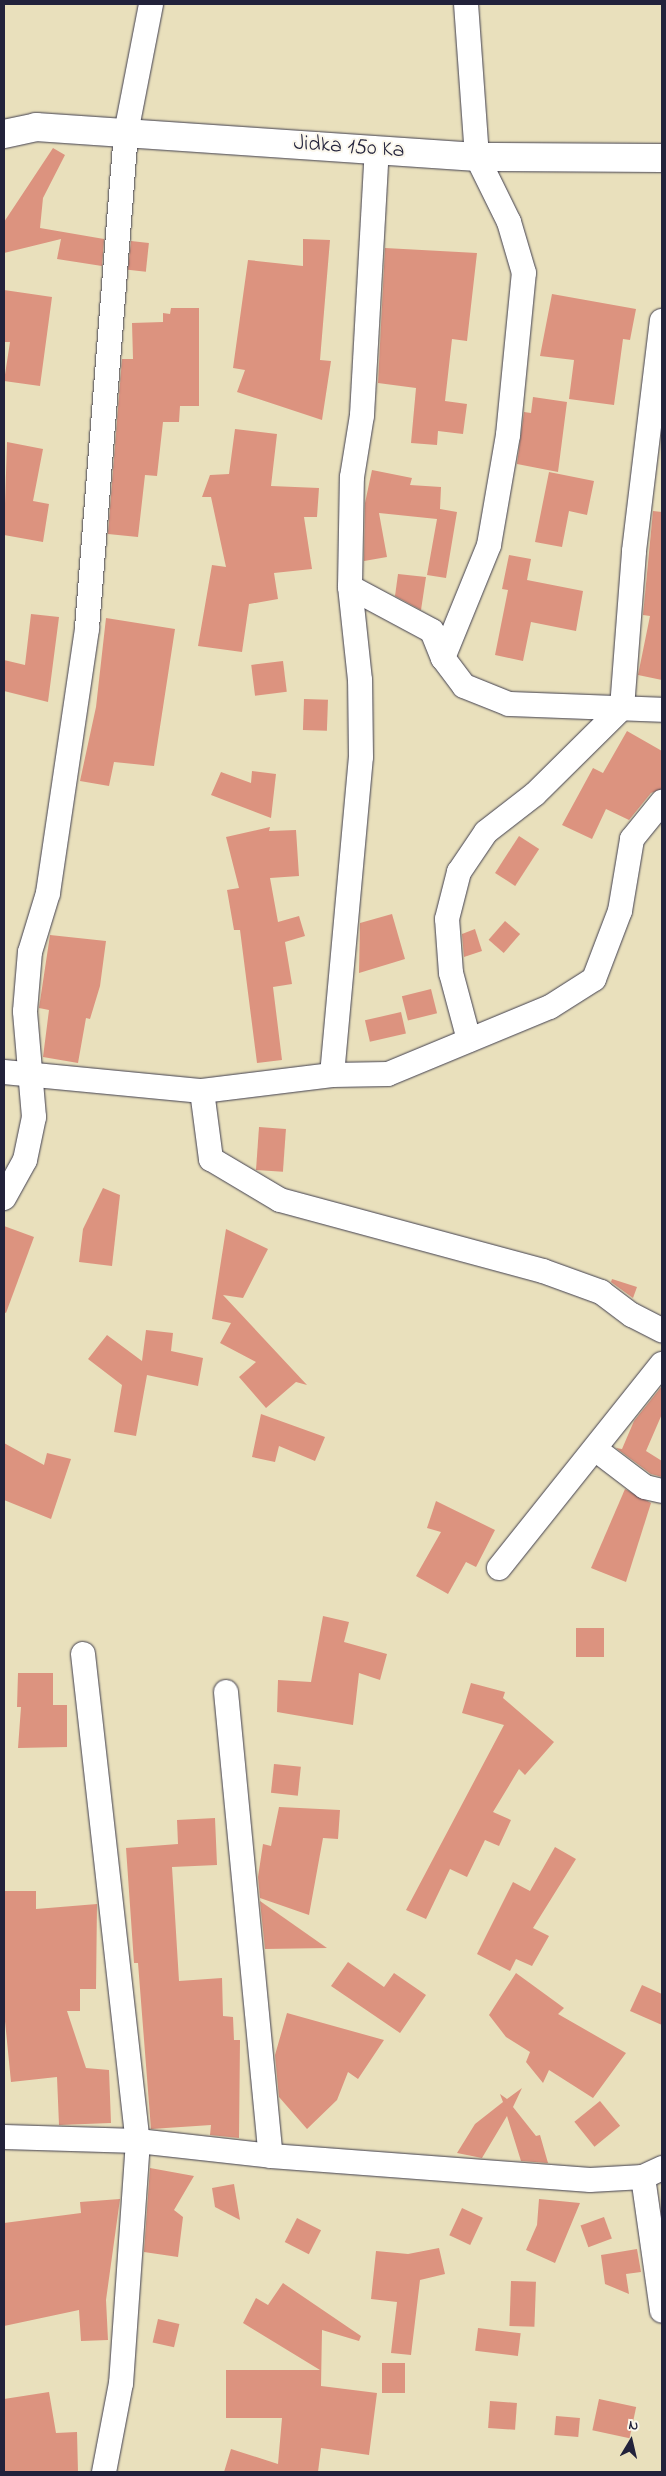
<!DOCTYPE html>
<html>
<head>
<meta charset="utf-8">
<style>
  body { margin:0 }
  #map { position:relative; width:666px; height:2476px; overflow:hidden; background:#e9e0bc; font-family:"Indie Flower",sans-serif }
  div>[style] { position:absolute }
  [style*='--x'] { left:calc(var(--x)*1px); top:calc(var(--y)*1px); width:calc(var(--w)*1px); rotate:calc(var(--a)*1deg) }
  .building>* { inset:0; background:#dc937f; transform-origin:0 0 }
  .roads { filter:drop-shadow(0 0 1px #403e4e) drop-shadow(0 0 1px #403e4e) }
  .minor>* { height:24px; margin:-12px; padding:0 12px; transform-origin:12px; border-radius:12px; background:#fff }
  .tertiary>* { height:28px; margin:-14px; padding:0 14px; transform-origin:14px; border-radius:14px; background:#fff }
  span { translate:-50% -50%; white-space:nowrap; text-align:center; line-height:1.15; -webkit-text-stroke:4px #fbf7ec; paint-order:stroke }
  .street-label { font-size:22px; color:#22223b }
  .frame { position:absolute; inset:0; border:5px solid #22223b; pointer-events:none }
  .north { position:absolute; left:606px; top:2416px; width:50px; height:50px; -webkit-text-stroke:4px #fbf7ec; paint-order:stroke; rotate:9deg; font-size:14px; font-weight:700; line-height:20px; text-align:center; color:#22223b }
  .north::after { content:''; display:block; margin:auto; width:18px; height:22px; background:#22223b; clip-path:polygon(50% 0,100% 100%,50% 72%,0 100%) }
</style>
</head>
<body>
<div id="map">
  <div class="building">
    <i style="clip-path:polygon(53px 148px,65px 155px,43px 198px,40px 228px,104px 239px,102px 266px,57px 259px,61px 239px,4px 253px,4px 222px)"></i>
    <i style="clip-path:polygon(303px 239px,330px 240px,320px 360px,331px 361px,322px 420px,237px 392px,245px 370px,233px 368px,248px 260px,303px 266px)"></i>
    <i style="left:131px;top:241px;width:18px;height:29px;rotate:6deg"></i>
    <i style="clip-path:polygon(385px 248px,477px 253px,467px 341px,452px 339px,445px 401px,467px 404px,463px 434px,438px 431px,437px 445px,411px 443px,416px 388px,378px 383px)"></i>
    <i style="clip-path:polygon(4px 290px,52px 297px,40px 386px,4px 381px,10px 342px,4px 342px)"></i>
    <i style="clip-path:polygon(552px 294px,636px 309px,630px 340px,623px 339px,614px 405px,569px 399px,574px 360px,540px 356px)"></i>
    <i style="clip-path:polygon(171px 308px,199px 308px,199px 406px,180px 406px,179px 422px,163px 422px,157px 476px,145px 475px,138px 537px,108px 534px,122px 359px,133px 359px,132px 323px,163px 322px,163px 313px,170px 314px)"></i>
    <i style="clip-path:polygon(533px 397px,567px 402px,558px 472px,517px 464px,524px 412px,531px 413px)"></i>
    <i style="clip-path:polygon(235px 429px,277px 434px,271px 486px,319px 488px,317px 517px,304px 517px,312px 569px,274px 573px,278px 599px,249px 604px,242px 652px,198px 646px,212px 565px,226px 567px,211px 497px,202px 497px,210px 475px,229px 474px)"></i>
    <i style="clip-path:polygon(7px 442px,43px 449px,33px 501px,49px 504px,43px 542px,4px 535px)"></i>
    <i style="clip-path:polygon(372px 470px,412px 478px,410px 485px,441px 487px,440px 509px,457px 512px,446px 578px,427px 575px,437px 519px,379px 513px,387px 557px,364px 561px,365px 503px)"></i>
    <i style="clip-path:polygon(549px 472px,594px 481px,587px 515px,569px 511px,562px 547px,535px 542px)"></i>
    <i style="clip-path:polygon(653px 511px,662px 512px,662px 680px,638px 675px,650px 616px,643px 615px)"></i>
    <i style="clip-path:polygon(509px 555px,531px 559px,527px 580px,583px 591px,576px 631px,531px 622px,523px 661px,495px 655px,508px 590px,502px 589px)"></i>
    <i style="clip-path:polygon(398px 574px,426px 577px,421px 610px,395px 596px)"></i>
    <i style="clip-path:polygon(31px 614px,59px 617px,48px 702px,4px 691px,4px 660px,25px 665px)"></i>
    <i style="clip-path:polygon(106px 618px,175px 629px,154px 766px,114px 762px,109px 786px,80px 781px,96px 707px)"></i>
    <i style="left:283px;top:661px;width:31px;height:32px;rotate:83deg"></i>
    <i style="left:304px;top:699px;width:24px;height:31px;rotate:2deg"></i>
    <i style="clip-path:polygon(627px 731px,662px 751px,662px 789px,651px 793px,629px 820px,606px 809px,592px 839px,562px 825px,593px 768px,603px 773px)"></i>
    <i style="clip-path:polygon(252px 771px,276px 774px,271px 818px,211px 795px,221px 772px,251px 783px)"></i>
    <i style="clip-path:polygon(270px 827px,269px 831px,296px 830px,299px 876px,270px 878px,278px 922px,299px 916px,305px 936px,285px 942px,292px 984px,273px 987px,282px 1060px,257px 1063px,240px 930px,234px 930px,227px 890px,239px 888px,226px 837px)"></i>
    <i style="left:519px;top:836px;width:24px;height:44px;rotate:33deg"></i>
    <i style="clip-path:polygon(392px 914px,405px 959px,359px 973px,360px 923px)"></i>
    <i style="left:505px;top:921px;width:20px;height:25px;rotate:41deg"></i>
    <i style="clip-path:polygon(475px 929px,482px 951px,464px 957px,462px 934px)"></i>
    <i style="clip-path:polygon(50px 935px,106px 941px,100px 986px,90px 1019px,86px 1018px,78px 1063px,43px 1057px,49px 1010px,39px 1008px)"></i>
    <i style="left:431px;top:989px;width:25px;height:30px;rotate:76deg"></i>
    <i style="left:401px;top:1012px;width:22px;height:37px;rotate:77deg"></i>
    <i style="left:259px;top:1127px;width:27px;height:43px;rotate:4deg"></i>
    <i style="clip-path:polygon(103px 1188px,120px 1195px,112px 1266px,79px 1262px,83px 1229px)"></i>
    <i style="clip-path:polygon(4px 1226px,34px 1237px,6px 1313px,4px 1312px)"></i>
    <i style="clip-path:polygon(226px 1229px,268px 1249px,243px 1298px,223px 1295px,307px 1385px,296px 1382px,266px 1408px,239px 1377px,256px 1362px,220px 1343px,231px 1323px,212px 1319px)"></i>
    <i style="clip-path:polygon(612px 1279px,637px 1287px,633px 1298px,611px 1282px)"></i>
    <i style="clip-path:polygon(146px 1330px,173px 1333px,171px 1351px,203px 1358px,198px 1386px,147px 1375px,136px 1436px,114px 1432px,122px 1385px,88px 1359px,107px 1335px,142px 1361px)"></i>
    <i style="clip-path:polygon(662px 1386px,662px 1414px,646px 1451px,662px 1461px,662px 1477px,651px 1474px,616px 1448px,622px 1449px,634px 1421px)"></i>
    <i style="clip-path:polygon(261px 1414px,325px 1437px,315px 1461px,279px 1446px,275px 1462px,252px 1457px)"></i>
    <i style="clip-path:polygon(4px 1443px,44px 1465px,47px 1453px,71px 1459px,51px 1519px,4px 1500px)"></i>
    <i style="clip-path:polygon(625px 1489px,651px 1503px,626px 1582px,591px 1568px)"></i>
    <i style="clip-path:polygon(436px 1501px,495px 1530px,476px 1567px,466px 1562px,448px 1594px,416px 1576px,441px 1532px,427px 1528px)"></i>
    <i style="clip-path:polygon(323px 1616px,349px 1622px,344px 1642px,387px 1654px,380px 1680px,359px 1673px,353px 1725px,277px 1712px,278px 1680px,311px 1682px)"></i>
    <i style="left:604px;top:1628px;width:29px;height:28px;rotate:90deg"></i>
    <i style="clip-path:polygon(18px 1673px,53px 1673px,53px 1705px,67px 1705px,67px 1747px,18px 1748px,21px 1707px,17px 1707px)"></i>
    <i style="clip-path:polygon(471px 1683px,505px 1692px,503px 1698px,554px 1742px,525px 1775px,519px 1769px,493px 1812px,511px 1820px,499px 1846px,485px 1840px,467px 1877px,450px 1869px,426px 1919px,406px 1910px,504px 1725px,462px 1713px)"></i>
    <i style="left:274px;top:1764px;width:27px;height:29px;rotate:6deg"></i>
    <i style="clip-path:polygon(279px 1807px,340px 1810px,338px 1839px,323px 1838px,309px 1915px,260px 1898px,258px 1877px,263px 1844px,271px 1846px)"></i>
    <i style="clip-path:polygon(215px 1818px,217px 1865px,172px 1867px,179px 1981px,222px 1978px,223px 2016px,233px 2017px,234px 2040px,240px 2040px,239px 2138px,210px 2135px,211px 2125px,151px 2129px,138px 1963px,134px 1963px,126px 1848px,178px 1844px,177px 1820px)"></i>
    <i style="clip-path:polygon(555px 1847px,576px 1859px,533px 1928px,549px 1936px,532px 1966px,516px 1959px,510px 1971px,477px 1954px,513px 1882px,530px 1891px)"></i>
    <i style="clip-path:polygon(4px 1891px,36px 1891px,36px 1909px,97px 1904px,96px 1989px,80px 1989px,80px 2011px,67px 2011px,86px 2068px,109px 2070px,111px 2123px,59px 2125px,57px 2077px,11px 2082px,4px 2011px)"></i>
    <i style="clip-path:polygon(260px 1901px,327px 1948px,265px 1949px)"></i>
    <i style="clip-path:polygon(348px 1962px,384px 1987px,394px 1973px,426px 1995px,400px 2033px,331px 1986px)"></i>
    <i style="clip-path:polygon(516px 1973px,564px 2008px,558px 2014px,626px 2053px,593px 2098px,549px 2070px,543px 2083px,526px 2062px,530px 2052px,506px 2037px,489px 2015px)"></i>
    <i style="clip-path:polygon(642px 1985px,662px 1994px,662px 2025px,630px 2011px)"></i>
    <i style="clip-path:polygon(287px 2013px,384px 2040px,358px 2079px,348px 2072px,337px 2100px,307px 2129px,279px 2097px,275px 2055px)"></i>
    <i style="clip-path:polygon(522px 2088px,513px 2107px,536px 2136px,540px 2135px,548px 2163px,521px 2161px,507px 2116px,482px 2158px,457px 2153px,475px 2124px,503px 2102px,500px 2094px,507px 2099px)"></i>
    <i style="left:600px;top:2101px;width:32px;height:33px;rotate:51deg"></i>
    <i style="clip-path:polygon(150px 2168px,194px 2176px,174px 2210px,183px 2217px,178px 2257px,144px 2252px)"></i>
    <i style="clip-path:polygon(234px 2184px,240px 2220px,215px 2207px,212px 2188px)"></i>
    <i style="clip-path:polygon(120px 2199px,106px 2300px,108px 2340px,81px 2341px,79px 2310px,4px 2326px,4px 2223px,81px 2213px,80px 2202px)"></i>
    <i style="clip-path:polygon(539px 2199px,580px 2203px,555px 2263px,526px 2250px,537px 2225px)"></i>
    <i style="left:462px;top:2208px;width:23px;height:30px;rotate:25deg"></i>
    <i style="left:604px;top:2217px;width:23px;height:25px;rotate:70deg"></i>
    <i style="left:297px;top:2218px;width:27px;height:27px;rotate:27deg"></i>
    <i style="clip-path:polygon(439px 2248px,445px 2274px,420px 2280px,411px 2355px,391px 2353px,397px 2302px,371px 2299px,376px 2251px,408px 2254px)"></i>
    <i style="clip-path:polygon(637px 2249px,641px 2272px,626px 2274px,629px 2294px,605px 2284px,601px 2255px)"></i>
    <i style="left:511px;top:2281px;width:25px;height:45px;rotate:2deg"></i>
    <i style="clip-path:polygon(283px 2283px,361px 2336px,359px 2341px,322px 2330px,321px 2386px,377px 2393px,369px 2455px,321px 2448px,318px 2472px,224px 2472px,231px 2449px,278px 2464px,282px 2418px,226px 2418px,226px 2370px,320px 2370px,243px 2323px,256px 2298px,268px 2305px)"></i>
    <i style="left:158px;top:2319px;width:22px;height:24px;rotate:13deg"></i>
    <i style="left:478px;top:2328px;width:43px;height:23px;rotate:7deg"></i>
    <i style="left:405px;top:2363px;width:30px;height:23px;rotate:90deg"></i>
    <i style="clip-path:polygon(49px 2392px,56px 2433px,77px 2432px,78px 2472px,5px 2472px,4px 2399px)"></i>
    <i style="left:599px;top:2399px;width:38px;height:32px;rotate:12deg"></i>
    <i style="left:490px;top:2401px;width:27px;height:27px;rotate:4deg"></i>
    <i style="left:556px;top:2416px;width:24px;height:19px;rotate:5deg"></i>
  </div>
  <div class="roads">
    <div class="minor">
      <i style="--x:350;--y:587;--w:93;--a:28.2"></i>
      <i style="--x:432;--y:631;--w:29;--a:68"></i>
      <i style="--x:443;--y:658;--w:35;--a:53"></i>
      <i style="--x:464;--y:686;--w:48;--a:21.8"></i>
      <i style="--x:509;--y:704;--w:153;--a:2.2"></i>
      <i style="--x:443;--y:658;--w:122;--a:-67.8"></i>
      <i style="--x:489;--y:545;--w:112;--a:-80.2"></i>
      <i style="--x:508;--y:435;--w:163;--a:-84.4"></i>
      <i style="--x:524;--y:273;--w:53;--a:-106.4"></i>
      <i style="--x:509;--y:222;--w:72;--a:-116.2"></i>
      <i style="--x:477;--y:157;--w:153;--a:-94.1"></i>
      <i style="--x:469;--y:1040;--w:69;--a:-105"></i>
      <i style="--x:451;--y:973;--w:54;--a:-94.2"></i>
      <i style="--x:447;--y:919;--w:49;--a:-75.7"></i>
      <i style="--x:459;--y:872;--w:48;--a:-56"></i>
      <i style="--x:486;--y:832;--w:62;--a:-37.8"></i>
      <i style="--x:535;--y:794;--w:122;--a:-44.7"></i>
      <i style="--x:622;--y:708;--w:157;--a:-85.6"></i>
      <i style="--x:634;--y:551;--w:232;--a:-83.1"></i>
      <i style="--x:4;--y:1072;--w:199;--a:5.5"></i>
      <i style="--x:202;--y:1091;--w:131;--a:-7"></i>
      <i style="--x:332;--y:1075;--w:56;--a:-1"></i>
      <i style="--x:388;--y:1074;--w:175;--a:-22.5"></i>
      <i style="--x:550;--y:1007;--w:52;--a:-32.5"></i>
      <i style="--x:594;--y:979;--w:73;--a:-69.1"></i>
      <i style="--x:620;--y:911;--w:73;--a:-80.5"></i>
      <i style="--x:632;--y:839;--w:48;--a:-51"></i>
      <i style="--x:332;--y:1075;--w:319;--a:-84.8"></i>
      <i style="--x:361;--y:757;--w:77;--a:-90.7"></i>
      <i style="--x:360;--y:680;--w:94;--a:-96.1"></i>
      <i style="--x:350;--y:587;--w:110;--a:-89"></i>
      <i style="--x:352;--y:477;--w:63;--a:-80.8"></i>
      <i style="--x:362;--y:415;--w:265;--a:-86.8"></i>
      <i style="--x:202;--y:1091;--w:69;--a:82.5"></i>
      <i style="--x:211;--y:1159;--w:80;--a:30.7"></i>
      <i style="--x:280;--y:1200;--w:272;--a:15.1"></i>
      <i style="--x:543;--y:1271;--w:62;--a:19.9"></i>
      <i style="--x:601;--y:1292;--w:39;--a:37"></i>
      <i style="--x:632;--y:1315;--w:34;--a:27"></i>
      <i style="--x:4;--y:1198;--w:43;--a:-61.1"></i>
      <i style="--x:25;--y:1160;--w:44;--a:-78.2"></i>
      <i style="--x:34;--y:1117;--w:106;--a:-94.9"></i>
      <i style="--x:25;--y:1011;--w:59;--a:-85.2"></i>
      <i style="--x:30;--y:952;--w:62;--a:-73"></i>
      <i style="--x:48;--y:893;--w:268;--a:-81.6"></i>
      <i style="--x:87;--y:628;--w:497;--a:-85.5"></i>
      <i style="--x:126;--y:133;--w:131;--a:-79"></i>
      <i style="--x:595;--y:1449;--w:63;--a:37.2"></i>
      <i style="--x:645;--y:1487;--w:17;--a:13"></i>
      <i style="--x:499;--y:1568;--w:261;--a:-51.4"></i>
      <i style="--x:83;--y:1654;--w:490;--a:83.6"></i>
      <i style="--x:138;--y:2141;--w:243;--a:94"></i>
      <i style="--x:121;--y:2383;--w:91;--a:100.8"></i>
      <i style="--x:226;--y:1692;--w:466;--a:84.5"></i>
      <i style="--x:4;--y:2137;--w:134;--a:1.7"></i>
      <i style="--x:138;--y:2141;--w:134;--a:6.4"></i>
      <i style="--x:271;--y:2156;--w:320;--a:4.3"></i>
      <i style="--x:590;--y:2180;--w:53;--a:-3.2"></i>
      <i style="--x:643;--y:2177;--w:21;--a:-25"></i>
      <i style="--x:643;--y:2177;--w:135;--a:81.9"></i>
    </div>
    <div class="tertiary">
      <i style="--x:4;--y:134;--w:33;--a:-12"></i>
      <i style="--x:36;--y:127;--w:442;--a:3.9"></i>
      <i style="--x:477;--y:157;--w:185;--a:0.3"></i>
    </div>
  </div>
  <div class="street-label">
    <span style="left:349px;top:148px;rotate:4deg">Jidka 150 Ka</span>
  </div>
  <div class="frame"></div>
  <div class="north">N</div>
</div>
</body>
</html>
